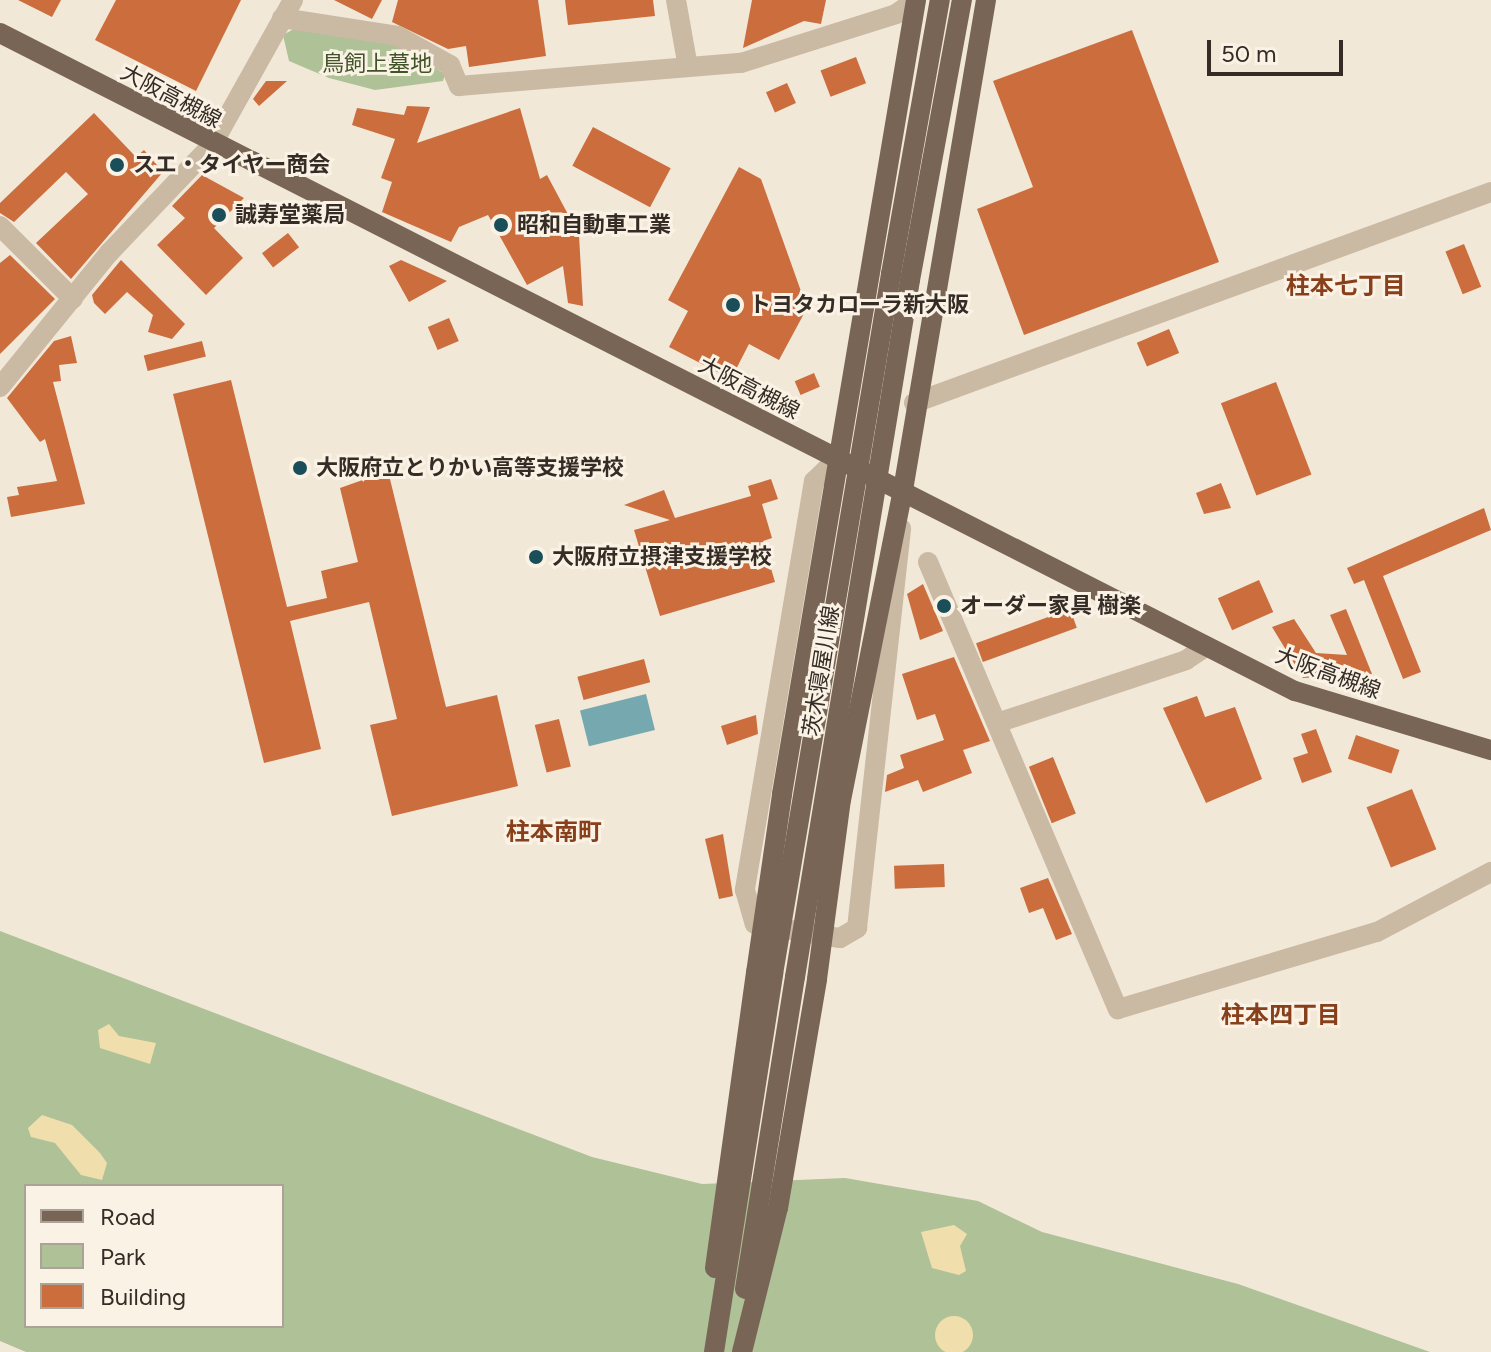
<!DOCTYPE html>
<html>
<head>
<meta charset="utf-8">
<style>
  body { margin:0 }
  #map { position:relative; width:1491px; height:1352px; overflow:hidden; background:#f2e8d8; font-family:Figtree,"Noto Sans JP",sans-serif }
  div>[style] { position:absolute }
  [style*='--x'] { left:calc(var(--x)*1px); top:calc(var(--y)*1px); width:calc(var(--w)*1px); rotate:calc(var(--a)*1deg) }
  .green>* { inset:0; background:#afc197 }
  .sand>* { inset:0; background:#f0dfac }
  .round { border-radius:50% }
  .water>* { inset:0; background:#76a8b0; transform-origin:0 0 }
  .building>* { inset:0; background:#cb6d3d; transform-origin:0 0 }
  .minor>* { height:20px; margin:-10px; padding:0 10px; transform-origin:10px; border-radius:10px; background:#cab9a3 }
  .primary>* { height:20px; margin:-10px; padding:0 10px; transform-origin:10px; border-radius:10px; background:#786556 }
  .primary-bridge>* { height:20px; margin:-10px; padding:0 10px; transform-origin:10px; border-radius:10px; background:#786556 }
  .dots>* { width:22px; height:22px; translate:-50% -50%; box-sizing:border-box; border:4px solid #faf2e4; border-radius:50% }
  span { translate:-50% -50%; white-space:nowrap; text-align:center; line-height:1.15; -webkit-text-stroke:6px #faf2e4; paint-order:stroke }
  .park-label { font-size:22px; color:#405428 }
  .street-label { font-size:22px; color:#352c26 }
  .poi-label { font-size:22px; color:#352c26; font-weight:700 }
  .left { translate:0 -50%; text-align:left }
  .neighbourhood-label { font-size:24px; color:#87401b; font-weight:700 }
  .legend { position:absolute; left:24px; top:1184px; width:260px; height:144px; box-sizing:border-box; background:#faf2e4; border:2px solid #aba398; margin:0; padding:10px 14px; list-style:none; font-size:24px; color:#352c26 }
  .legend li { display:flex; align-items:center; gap:16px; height:40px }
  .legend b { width:40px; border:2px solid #aba398 }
  .scale { position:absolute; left:1207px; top:40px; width:136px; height:36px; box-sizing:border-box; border:4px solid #352c26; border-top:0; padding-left:10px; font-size:24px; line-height:28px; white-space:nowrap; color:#352c26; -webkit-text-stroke:6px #faf2e4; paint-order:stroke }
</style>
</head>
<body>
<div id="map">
  <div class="green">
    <i style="clip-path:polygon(301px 25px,387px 39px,445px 74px,443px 81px,375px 90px,329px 78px,289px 61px,283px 35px)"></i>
    <i style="clip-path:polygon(evenodd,0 931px,592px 1157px,702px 1184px,845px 1178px,978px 1201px,1042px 1232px,1238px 1284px,1430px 1352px,26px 1352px,0 1341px,0 931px,26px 1186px,282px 1186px,282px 1326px,26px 1326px,26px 1186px)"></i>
  </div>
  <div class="sand">
    <i style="clip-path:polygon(109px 1024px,119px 1036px,156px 1043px,150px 1064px,100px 1048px,98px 1030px)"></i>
    <i style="clip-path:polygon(42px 1115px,72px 1125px,100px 1153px,107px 1163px,102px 1180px,81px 1175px,55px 1143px,31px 1137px,28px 1128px)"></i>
    <i style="clip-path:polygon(954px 1225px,967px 1234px,960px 1246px,966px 1271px,959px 1275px,932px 1268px,921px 1232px)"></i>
    <i class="round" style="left:935px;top:1316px;width:38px;height:38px"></i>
  </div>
  <div class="water">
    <i style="left:646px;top:694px;width:37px;height:68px;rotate:76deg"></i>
  </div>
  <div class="building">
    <i style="clip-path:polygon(18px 0,61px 0,52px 17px)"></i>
    <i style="clip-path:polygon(116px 0,241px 0,196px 91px,95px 40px)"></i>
    <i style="clip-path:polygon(334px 0,382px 0,372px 19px)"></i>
    <i style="clip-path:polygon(398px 0,538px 0,546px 56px,469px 67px,466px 46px,448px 49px,392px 22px)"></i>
    <i style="clip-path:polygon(565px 0,653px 0,655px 16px,568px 25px)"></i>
    <i style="clip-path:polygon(752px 0,826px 0,821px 24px,804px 21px,743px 48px)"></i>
    <i style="clip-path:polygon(1132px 30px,1219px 262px,1024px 335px,977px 209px,1033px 187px,993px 81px)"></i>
    <i style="left:856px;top:57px;width:28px;height:38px;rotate:69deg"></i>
    <i style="clip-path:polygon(266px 81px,287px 81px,259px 106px,253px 99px)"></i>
    <i style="left:787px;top:83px;width:22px;height:23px;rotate:66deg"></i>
    <i style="clip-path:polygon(407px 106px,430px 107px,417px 143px,520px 108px,540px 179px,547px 175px,579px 235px,583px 306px,568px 303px,563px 266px,527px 285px,488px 215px,459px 227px,451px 242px,382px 212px,392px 182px,381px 178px,395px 139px,352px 125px,357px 108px,404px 115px)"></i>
    <i style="clip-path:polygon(94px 113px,136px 157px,144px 150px,163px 172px,71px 279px,36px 243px,88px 194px,66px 172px,14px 222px,0 213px,0 203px)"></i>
    <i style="left:593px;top:127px;width:88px;height:44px;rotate:28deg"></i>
    <i style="clip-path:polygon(739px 167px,761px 179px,807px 308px,779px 360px,749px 344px,731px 379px,669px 347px,688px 311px,668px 300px)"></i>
    <i style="clip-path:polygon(202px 175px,244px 198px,214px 228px,243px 258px,206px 295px,157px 245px,185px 218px,172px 206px)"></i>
    <i style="left:288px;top:233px;width:18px;height:33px;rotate:52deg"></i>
    <i style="left:1464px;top:244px;width:46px;height:20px;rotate:68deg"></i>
    <i style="clip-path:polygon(10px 255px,55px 299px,0 354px,0 263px)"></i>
    <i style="clip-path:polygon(121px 260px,185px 324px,172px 339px,148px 332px,153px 315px,127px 292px,105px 314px,94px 303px,92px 295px)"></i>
    <i style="clip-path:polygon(401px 260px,447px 281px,409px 302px,389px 266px)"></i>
    <i style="left:449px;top:318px;width:25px;height:23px;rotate:67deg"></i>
    <i style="left:1169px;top:329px;width:26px;height:35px;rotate:67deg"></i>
    <i style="clip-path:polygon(71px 336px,77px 363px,59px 365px,61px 381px,53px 382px,85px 504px,11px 517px,7px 497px,19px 495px,17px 487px,57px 481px,45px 439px,40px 442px,7px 398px,54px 341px)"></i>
    <i style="left:202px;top:341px;width:16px;height:60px;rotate:76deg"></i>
    <i style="left:814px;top:373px;width:15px;height:21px;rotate:67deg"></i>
    <i style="clip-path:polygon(231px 380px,287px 607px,327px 598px,321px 571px,358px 562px,340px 488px,388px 471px,446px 707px,497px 695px,518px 786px,392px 816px,370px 725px,397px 719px,369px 602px,290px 621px,321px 749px,264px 763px,173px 394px)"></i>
    <i style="left:1276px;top:382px;width:99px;height:59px;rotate:69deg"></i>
    <i style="clip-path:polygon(771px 479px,778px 499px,762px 504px,772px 538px,763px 541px,775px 582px,660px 616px,634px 530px,670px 520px,624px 505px,664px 490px,675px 518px,751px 496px,748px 486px)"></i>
    <i style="clip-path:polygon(1221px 483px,1231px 508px,1204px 514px,1196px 493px)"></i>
    <i style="clip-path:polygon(1484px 508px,1491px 530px,1383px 576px,1421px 672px,1403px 679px,1364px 580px,1354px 584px,1347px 568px)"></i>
    <i style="left:1259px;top:580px;width:35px;height:45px;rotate:66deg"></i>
    <i style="clip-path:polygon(923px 584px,943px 631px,920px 640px,907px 594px)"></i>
    <i style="left:1070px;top:609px;width:20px;height:100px;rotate:70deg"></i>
    <i style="clip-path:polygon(1346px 609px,1372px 674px,1303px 678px,1272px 627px,1294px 619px,1316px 653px,1347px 655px,1330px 615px)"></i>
    <i style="clip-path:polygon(954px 657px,990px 741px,963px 750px,972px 773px,923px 792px,918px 780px,885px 792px,887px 775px,904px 768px,900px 755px,944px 740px,935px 714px,917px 720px,902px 674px)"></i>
    <i style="left:644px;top:659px;width:24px;height:69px;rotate:75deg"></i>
    <i style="clip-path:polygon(1197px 696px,1205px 717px,1235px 707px,1262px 779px,1206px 803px,1163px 708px)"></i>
    <i style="clip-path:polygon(756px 715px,758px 734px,727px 745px,721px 726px)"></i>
    <i style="left:559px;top:719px;width:49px;height:25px;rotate:76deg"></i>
    <i style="clip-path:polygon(1316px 729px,1332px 772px,1302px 783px,1293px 758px,1308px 753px,1301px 734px)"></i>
    <i style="left:1356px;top:735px;width:46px;height:25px;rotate:19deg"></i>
    <i style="left:1053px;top:757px;width:61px;height:26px;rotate:68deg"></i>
    <i style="left:1412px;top:789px;width:65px;height:49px;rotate:68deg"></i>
    <i style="clip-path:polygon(723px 834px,733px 896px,719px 899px,705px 839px)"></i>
    <i style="left:944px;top:864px;width:23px;height:50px;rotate:88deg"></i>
    <i style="clip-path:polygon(1048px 878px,1072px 934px,1056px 940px,1043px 908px,1029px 913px,1020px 888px)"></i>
  </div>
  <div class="minor">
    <i style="--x:676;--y:0;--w:63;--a:79.9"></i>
    <i style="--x:282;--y:18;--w:117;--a:8.8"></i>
    <i style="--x:398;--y:36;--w:60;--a:29.1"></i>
    <i style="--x:450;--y:65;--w:23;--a:67"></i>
    <i style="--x:459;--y:86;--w:283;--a:-4.7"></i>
    <i style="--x:741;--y:63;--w:163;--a:-17.5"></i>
    <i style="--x:896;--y:14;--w:24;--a:-35"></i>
    <i style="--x:0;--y:226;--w:103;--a:45"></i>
    <i style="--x:0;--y:387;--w:173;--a:-50.9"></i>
    <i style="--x:109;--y:253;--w:149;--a:-46.4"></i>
    <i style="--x:212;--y:145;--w:166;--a:-60.8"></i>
    <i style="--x:914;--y:403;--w:614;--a:-20.09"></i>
    <i style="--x:837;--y:459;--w:32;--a:136"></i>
    <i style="--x:814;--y:481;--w:415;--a:99.6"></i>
    <i style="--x:745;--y:890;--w:35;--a:74"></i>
    <i style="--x:755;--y:924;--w:86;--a:9.4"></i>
    <i style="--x:840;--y:938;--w:20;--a:-30"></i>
    <i style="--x:857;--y:928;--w:402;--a:-83.7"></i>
    <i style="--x:928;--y:562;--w:486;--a:67"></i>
    <i style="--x:1118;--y:1009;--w:270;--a:-16.6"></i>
    <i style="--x:1377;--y:932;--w:129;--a:-27.8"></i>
    <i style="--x:997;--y:723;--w:199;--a:-18.4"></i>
    <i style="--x:1186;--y:660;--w:23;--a:-34"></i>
  </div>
  <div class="primary">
    <i style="--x:0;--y:33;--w:1453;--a:26.94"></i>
    <i style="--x:1295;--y:691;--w:205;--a:16.8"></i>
    <i style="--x:891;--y:274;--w:278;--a:-79.9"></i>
    <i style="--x:910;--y:280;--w:285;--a:-79.5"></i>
    <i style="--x:782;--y:794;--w:805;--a:-80.42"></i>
    <i style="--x:841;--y:800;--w:310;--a:-78.7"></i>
    <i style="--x:902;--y:496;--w:503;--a:-80.39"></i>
    <i style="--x:715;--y:1268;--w:298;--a:-82.1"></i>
    <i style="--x:745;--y:1289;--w:316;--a:-80.9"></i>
    <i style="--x:714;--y:1352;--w:383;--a:-81.1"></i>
    <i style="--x:742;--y:1352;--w:148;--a:-76"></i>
    <i style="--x:778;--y:1208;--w:232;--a:-80.3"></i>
  </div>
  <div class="primary-bridge">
    <i style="--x:756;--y:973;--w:181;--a:-81.7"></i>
    <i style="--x:773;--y:974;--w:710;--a:-80.43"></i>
    <i style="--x:795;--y:977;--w:706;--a:-80.63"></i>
    <i style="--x:817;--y:979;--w:181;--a:-82.4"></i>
  </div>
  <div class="dots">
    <i style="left:117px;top:165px;background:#1a4e58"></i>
    <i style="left:219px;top:215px;background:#1a4e58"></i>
    <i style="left:501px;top:225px;background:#1a4e58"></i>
    <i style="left:733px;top:305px;background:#1a4e58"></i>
    <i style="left:300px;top:468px;background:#1a4e58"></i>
    <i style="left:536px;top:557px;background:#1a4e58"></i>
    <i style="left:944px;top:606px;background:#1a4e58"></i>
  </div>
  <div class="park-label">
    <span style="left:377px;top:64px">鳥飼上墓地</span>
  </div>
  <div class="street-label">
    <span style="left:171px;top:96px;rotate:28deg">大阪高槻線</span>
    <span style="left:749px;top:388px;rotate:27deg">大阪高槻線</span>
    <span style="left:821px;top:671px;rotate:-81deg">茨木寝屋川線</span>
    <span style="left:1328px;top:673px;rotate:20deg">大阪高槻線</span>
  </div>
  <div class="poi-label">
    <span class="left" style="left:133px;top:165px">スエ・タイヤー商会</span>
    <span class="left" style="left:235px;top:215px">誠寿堂薬局</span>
    <span class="left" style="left:517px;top:225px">昭和自動車工業</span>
    <span class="left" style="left:749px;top:305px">トヨタカローラ新大阪</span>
    <span class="left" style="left:316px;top:468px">大阪府立とりかい高等支援学校</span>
    <span class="left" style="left:552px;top:557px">大阪府立摂津支援学校</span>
    <span class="left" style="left:960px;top:606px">オーダー家具 樹楽</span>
  </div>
  <div class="neighbourhood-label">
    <span style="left:1346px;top:286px">柱本七丁目</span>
    <span style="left:554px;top:832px">柱本南町</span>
    <span style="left:1281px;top:1015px">柱本四丁目</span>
  </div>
  <ul class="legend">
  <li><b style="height:10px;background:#786556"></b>Road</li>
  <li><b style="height:22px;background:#afc197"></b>Park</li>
  <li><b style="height:22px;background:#cb6d3d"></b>Building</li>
  </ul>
  <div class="scale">50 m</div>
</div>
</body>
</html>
